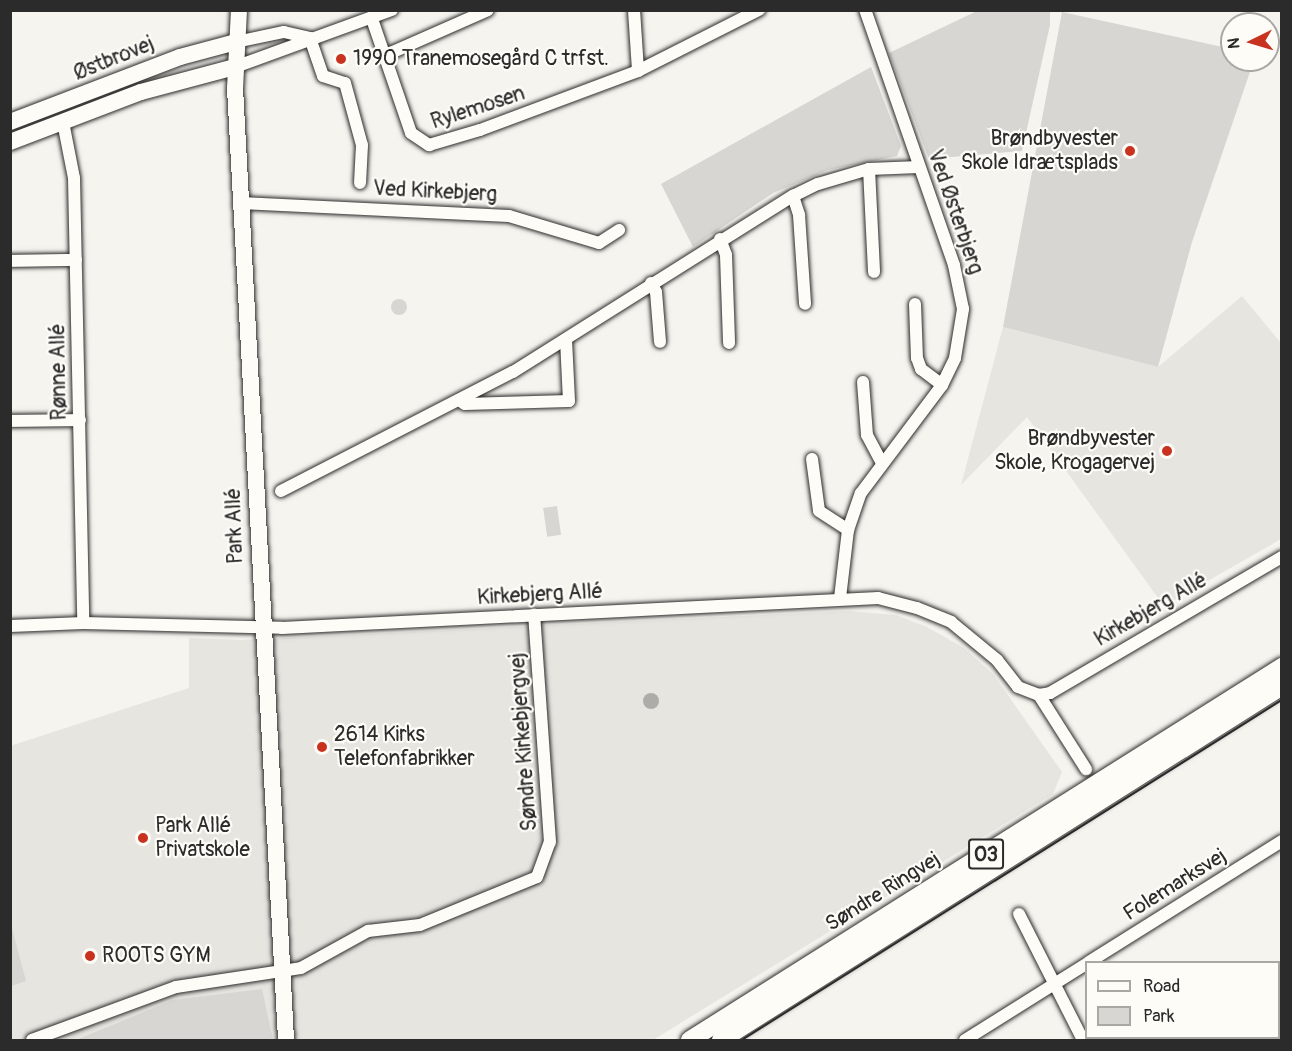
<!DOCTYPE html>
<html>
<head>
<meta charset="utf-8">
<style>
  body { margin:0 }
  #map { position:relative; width:1292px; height:1051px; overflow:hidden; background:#f5f4ef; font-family:Pangolin,sans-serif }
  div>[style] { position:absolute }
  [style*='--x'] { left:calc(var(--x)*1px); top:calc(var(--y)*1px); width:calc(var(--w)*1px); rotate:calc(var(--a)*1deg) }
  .built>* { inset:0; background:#e6e5e0 }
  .green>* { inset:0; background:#d7d6d2; transform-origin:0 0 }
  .round { border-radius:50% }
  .water>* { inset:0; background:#adaca9 }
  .roads { filter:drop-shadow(0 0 2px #2b2b2b) drop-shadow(0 0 2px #2b2b2b) }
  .street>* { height:12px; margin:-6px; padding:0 6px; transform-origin:6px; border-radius:6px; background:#fdfcf7 }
  .secondary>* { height:16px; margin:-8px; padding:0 8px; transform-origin:8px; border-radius:8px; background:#fdfcf7 }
  .primary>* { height:18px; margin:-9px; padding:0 9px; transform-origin:9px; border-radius:9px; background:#fdfcf7 }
  .tram>* { height:1.5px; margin:-0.75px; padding:0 0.75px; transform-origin:0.75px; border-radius:0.75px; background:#2b2b2b }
  .dots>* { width:16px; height:16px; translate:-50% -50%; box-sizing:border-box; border:3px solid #fdfcf7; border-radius:50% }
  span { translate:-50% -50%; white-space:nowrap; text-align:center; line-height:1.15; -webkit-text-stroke:4.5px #fdfcf7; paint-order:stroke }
  .shield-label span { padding:2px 4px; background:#fdfcf7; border:2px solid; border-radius:4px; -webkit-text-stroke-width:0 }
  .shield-label { font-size:20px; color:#2b2b2b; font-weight:700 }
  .street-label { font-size:21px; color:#2b2b2b }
  .poi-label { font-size:21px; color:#2b2b2b }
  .left { translate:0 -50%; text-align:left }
  .right { translate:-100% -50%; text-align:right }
  .frame { position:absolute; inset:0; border:12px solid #2b2b2b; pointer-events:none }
  .legend { position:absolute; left:1085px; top:961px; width:195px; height:78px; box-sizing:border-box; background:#fdfcf7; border:2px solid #a9a8a5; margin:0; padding:8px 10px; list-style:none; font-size:18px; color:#2b2b2b }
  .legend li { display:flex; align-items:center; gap:12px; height:30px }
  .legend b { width:30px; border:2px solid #a9a8a5 }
  .north { position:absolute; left:1220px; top:12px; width:60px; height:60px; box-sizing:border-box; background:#fdfcf7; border:2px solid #a9a8a5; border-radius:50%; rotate:265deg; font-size:16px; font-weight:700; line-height:24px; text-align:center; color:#2b2b2b }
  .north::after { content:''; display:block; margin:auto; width:21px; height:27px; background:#c8321e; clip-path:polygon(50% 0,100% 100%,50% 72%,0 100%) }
</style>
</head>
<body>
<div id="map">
  <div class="built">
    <i style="clip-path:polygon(1242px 296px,1281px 343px,1281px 539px,1164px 606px,1027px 417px,961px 485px,1003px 327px,1158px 367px)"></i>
    <i style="clip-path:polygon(848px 611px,896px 615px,927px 627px,964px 648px,993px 674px,1062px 772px,1053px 794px,653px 1040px,11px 1040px,10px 746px,189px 688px,189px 638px,241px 640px)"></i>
  </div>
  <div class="green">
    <i style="clip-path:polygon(977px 11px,1050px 11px,1050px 25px,1022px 151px,929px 159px,889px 53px)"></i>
    <i style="clip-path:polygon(1062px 12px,1232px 49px,1232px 60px,1254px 60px,1192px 242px,1158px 367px,1003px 327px)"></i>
    <i style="clip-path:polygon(871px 67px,901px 146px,897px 156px,828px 170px,773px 193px,693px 247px,661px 184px)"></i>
    <i class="round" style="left:391px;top:299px;width:16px;height:16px"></i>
    <i style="left:557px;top:506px;width:29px;height:14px;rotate:82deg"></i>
    <i style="clip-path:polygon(11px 925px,26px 981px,11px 986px,10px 926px)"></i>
    <i style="clip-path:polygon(262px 989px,273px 1040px,76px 1040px,173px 1000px)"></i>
  </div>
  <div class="water">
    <i class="round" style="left:643px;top:693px;width:16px;height:16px"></i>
  </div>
  <div class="roads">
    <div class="street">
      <i style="--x:634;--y:10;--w:61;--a:86.2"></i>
      <i style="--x:372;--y:19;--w:120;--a:71.1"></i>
      <i style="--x:411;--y:133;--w:22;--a:34"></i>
      <i style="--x:429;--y:145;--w:53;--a:-16.4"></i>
      <i style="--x:480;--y:130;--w:169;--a:-20.5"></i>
      <i style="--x:638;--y:71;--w:136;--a:-26.8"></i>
      <i style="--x:310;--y:38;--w:40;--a:71.1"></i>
      <i style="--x:323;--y:76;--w:23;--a:18"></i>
      <i style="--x:345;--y:83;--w:64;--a:74.7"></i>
      <i style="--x:362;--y:145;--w:38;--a:93"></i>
      <i style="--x:236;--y:42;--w:49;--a:-11.8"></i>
      <i style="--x:284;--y:32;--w:27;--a:13"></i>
      <i style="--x:386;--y:55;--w:111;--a:-23.8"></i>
      <i style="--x:235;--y:67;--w:167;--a:-20"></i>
      <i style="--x:63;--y:122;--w:57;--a:78.9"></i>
      <i style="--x:74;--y:178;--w:445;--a:88.8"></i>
      <i style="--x:869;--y:169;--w:103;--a:87.2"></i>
      <i style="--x:793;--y:196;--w:20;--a:72"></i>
      <i style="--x:799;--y:215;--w:89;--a:86.1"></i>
      <i style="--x:241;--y:203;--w:268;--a:2.8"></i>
      <i style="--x:509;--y:216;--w:94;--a:16.7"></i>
      <i style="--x:599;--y:243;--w:24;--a:-33"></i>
      <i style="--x:720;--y:239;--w:17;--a:69"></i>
      <i style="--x:726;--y:255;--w:88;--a:88"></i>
      <i style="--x:10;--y:261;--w:66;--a:-0.9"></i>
      <i style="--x:651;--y:283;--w:10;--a:61"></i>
      <i style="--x:656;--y:292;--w:50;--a:85.4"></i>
      <i style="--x:915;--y:304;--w:54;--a:87.9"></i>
      <i style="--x:917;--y:358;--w:12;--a:70"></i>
      <i style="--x:921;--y:369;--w:26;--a:37"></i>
      <i style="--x:863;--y:382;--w:53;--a:85.7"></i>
      <i style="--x:867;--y:435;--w:32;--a:62"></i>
      <i style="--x:459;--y:400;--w:7;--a:34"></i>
      <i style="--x:465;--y:404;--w:104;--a:-1.7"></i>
      <i style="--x:569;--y:401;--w:62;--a:-92.8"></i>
      <i style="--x:10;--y:421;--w:70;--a:-0.8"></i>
      <i style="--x:812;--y:459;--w:52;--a:82.3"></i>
      <i style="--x:819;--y:511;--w:35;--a:33"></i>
      <i style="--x:281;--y:491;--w:261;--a:-27.2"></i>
      <i style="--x:513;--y:372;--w:331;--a:-32.2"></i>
      <i style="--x:793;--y:196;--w:28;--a:-26"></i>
      <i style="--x:818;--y:184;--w:53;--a:-16.4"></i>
      <i style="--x:869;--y:169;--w:50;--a:-2.3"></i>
      <i style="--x:840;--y:598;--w:68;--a:-83.3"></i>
      <i style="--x:848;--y:530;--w:39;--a:-71"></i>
      <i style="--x:861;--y:493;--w:135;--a:-53.1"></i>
      <i style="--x:942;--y:385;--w:30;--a:-64"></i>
      <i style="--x:955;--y:358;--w:50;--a:-80.7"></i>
      <i style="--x:963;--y:309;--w:45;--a:-101.6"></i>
      <i style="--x:954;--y:265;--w:270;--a:-109.2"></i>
      <i style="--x:10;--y:626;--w:73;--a:-2.4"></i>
      <i style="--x:83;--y:623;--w:199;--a:1.4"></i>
      <i style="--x:282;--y:628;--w:597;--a:-2.88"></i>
      <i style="--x:878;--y:598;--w:40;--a:14.4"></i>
      <i style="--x:917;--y:608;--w:37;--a:22"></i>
      <i style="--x:951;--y:622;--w:60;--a:39.6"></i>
      <i style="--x:997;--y:660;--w:34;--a:52"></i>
      <i style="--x:1018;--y:687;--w:22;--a:21"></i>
      <i style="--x:1039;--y:695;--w:11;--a:-10"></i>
      <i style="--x:1050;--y:693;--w:269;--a:-30.4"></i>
      <i style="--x:1039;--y:695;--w:88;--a:57.6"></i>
      <i style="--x:1019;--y:914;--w:141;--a:63.1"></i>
      <i style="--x:1089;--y:962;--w:228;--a:-32.1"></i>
      <i style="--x:32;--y:1040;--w:153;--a:-20.2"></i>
      <i style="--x:176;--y:987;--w:126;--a:-8.6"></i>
      <i style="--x:301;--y:968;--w:77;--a:-28.9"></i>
      <i style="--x:368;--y:931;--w:52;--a:-6.6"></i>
      <i style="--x:420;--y:925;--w:126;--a:-22.3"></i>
      <i style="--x:537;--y:877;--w:37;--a:-70"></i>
      <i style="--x:550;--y:842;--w:228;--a:-94"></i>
      <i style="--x:965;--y:1040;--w:143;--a:-32.1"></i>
    </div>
    <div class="secondary">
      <i style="--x:239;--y:10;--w:78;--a:92.9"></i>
      <i style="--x:235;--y:88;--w:953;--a:86.93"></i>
      <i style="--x:10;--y:122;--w:182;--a:-20.9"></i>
      <i style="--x:180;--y:57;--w:58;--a:-15"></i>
      <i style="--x:10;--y:142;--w:140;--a:-20.9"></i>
      <i style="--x:141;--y:92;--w:97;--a:-14.9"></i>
    </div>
    <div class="primary">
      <i style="--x:690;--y:1040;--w:700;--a:-32.21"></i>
      <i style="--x:721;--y:1040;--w:663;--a:-32.25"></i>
    </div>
  </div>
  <div class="tram">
    <i style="--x:742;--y:1040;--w:638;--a:-32.2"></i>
  </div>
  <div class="dots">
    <i style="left:341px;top:59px;background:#c8321e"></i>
    <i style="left:1130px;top:151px;background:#c8321e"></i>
    <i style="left:1167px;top:451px;background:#c8321e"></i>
    <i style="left:322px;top:747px;background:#c8321e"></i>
    <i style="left:143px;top:838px;background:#c8321e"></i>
    <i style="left:90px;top:956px;background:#c8321e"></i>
  </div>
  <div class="shield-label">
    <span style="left:986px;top:854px">O3</span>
  </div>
  <div class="street-label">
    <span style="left:114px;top:59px;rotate:-22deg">Østbrovej</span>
    <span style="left:478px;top:108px;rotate:-18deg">Rylemosen</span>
    <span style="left:435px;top:192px;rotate:3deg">Ved Kirkebjerg</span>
    <span style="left:955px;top:212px;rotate:71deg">Ved Østerbjerg</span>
    <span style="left:59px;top:372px;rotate:-91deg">Rønne Allé</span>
    <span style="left:235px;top:526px;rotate:-92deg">Park Allé</span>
    <span style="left:540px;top:595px;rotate:-3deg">Kirkebjerg Allé</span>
    <span style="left:1151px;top:610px;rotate:-30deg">Kirkebjerg Allé</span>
    <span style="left:524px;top:742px;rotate:-94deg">Søndre Kirkebjergvej</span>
    <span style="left:1175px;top:885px;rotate:-32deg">Folemarksvej</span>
    <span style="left:883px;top:892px;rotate:-32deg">Søndre Ringvej</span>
  </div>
  <div class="poi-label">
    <span class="left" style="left:353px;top:59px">1990 Tranemosegård C trfst.</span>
    <span class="right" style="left:1118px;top:151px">Brøndbyvester<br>Skole Idrætsplads</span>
    <span class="right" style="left:1155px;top:451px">Brøndbyvester<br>Skole, Krogagervej</span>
    <span class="left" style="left:334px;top:747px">2614 Kirks<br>Telefonfabrikker</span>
    <span class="left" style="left:155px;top:838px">Park Allé<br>Privatskole</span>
    <span class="left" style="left:102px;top:956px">ROOTS GYM</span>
  </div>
  <div class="frame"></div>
  <ul class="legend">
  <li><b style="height:8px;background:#fdfcf7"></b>Road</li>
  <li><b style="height:16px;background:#d7d6d2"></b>Park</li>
  </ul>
  <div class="north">N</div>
</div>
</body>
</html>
